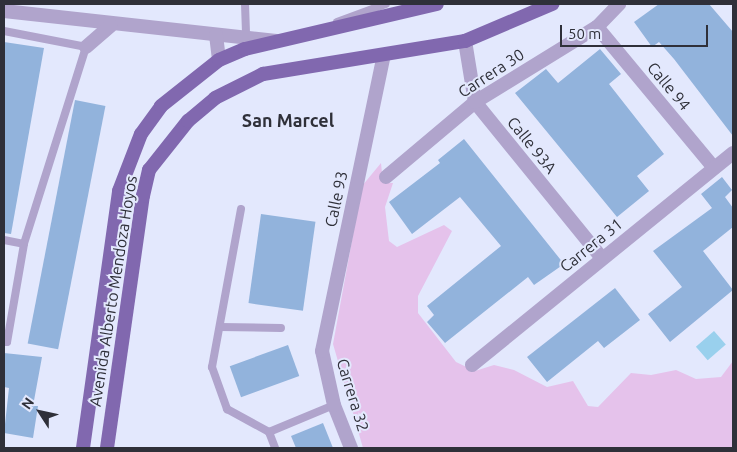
<!DOCTYPE html>
<html>
<head>
<meta charset="utf-8">
<style>
  body { margin:0 }
  #map { position:relative; width:737px; height:452px; overflow:hidden; background:#e3e8fd; font-family:Ubuntu,sans-serif }
  div>[style] { position:absolute }
  [style*='--x'] { left:calc(var(--x)*1px); top:calc(var(--y)*1px); width:calc(var(--w)*1px); rotate:calc(var(--a)*1deg) }
  .green>* { inset:0; background:#e5c2eb }
  .water>* { inset:0; background:#99d0ed; transform-origin:0 0 }
  .building>* { inset:0; background:#92b3dc; transform-origin:0 0 }
  .service>* { height:8px; margin:-4px; padding:0 4px; transform-origin:4px; border-radius:4px; background:#b0a4cc }
  .minor>* { height:14px; margin:-7px; padding:0 7px; transform-origin:7px; border-radius:7px; background:#b0a4cc }
  .primary>* { height:14px; margin:-7px; padding:0 7px; transform-origin:7px; border-radius:7px; background:#8168af }
  span { translate:-50% -50%; white-space:nowrap; text-align:center; line-height:1.15; -webkit-text-stroke:4px #e3e8fd; paint-order:stroke }
  .street-label { font-size:16px; color:#2f3039 }
  .neighbourhood-label { font-size:18px; color:#2f3039; font-weight:700 }
  .frame { position:absolute; inset:0; border:5px solid #2f3039; pointer-events:none }
  .north { position:absolute; left:15px; top:387px; width:50px; height:50px; -webkit-text-stroke:4px #e3e8fd; paint-order:stroke; rotate:305deg; font-size:14px; font-weight:700; line-height:20px; text-align:center; color:#2f3039 }
  .north::after { content:''; display:block; margin:auto; width:18px; height:22px; background:#2f3039; clip-path:polygon(50% 0,100% 100%,50% 72%,0 100%) }
  .scale { position:absolute; left:560px; top:25px; width:148px; height:22px; box-sizing:border-box; border:2px solid #2f3039; border-top:0; padding-left:6px; font-size:15px; line-height:18px; white-space:nowrap; color:#2f3039; -webkit-text-stroke:4px #e3e8fd; paint-order:stroke }
</style>
</head>
<body>
<div id="map">
  <div class="green">
    <i style="clip-path:polygon(381px 163px,383px 183px,393px 183px,385px 207px,389px 241px,397px 247px,444px 225px,452px 231px,418px 296px,418px 313px,456px 362px,475px 371px,494px 365px,514px 370px,547px 387px,573px 381px,588px 406px,598px 407px,631px 373px,651px 375px,676px 370px,696px 379px,721px 377px,733px 361px,733px 448px,363px 448px,333px 344px,362px 186px)"></i>
  </div>
  <div class="water">
    <i style="left:714px;top:331px;width:18px;height:24px;rotate:49deg"></i>
  </div>
  <div class="building">
    <i style="clip-path:polygon(659px 4px,709px 4px,733px 32px,733px 136px,674px 59px,659px 42px,652px 47px,634px 22px)"></i>
    <i style="clip-path:polygon(4px 42px,44px 48px,11px 234px,4px 233px)"></i>
    <i style="clip-path:polygon(600px 49px,621px 74px,609px 84px,664px 154px,637px 176px,649px 191px,617px 217px,515px 93px,546px 69px,558px 83px)"></i>
    <i style="left:75px;top:100px;width:31px;height:248px;rotate:11deg"></i>
    <i style="clip-path:polygon(464px 139px,564px 264px,534px 285px,528px 277px,445px 343px,427px 322px,434px 315px,427px 306px,501px 246px,460px 197px,412px 234px,389px 202px,440px 163px,438px 160px)"></i>
    <i style="clip-path:polygon(722px 177px,732px 190px,725px 197px,733px 208px,733px 227px,703px 251px,733px 290px,670px 342px,648px 314px,682px 287px,653px 251px,712px 208px,701px 194px)"></i>
    <i style="left:261px;top:214px;width:55px;height:90px;rotate:8deg"></i>
    <i style="clip-path:polygon(615px 288px,640px 320px,604px 348px,598px 341px,547px 382px,527px 357px)"></i>
    <i style="left:288px;top:345px;width:33px;height:62px;rotate:70deg"></i>
    <i style="clip-path:polygon(4px 353px,42px 357px,33px 406px,38px 406px,33px 438px,4px 433px,9px 388px,4px 387px)"></i>
    <i style="clip-path:polygon(323px 423px,333px 448px,296px 448px,291px 436px)"></i>
  </div>
  <div class="service">
    <i style="--x:245;--y:4;--w:33;--a:88"></i>
    <i style="--x:337;--y:22;--w:52;--a:-20.2"></i>
    <i style="--x:4;--y:31;--w:84;--a:11"></i>
    <i style="--x:86;--y:47;--w:207;--a:107.5"></i>
    <i style="--x:24;--y:244;--w:99;--a:99.8"></i>
    <i style="--x:7;--y:342;--w:3;--a:180"></i>
    <i style="--x:241;--y:209;--w:161;--a:100.4"></i>
    <i style="--x:212;--y:367;--w:45;--a:70.3"></i>
    <i style="--x:227;--y:409;--w:48;--a:28.7"></i>
    <i style="--x:269;--y:432;--w:17;--a:69"></i>
    <i style="--x:4;--y:240;--w:20;--a:11"></i>
    <i style="--x:220;--y:327;--w:61;--a:0.9"></i>
    <i style="--x:269;--y:432;--w:70;--a:-22.6"></i>
  </div>
  <div class="minor">
    <i style="--x:4;--y:11;--w:274;--a:6.3"></i>
    <i style="--x:597;--y:27;--w:183;--a:50.3"></i>
    <i style="--x:216;--y:35;--w:25;--a:83"></i>
    <i style="--x:465;--y:41;--w:62;--a:80.7"></i>
    <i style="--x:475;--y:102;--w:201;--a:50.9"></i>
    <i style="--x:86;--y:47;--w:33;--a:-41"></i>
    <i style="--x:386;--y:177;--w:116;--a:-40.1"></i>
    <i style="--x:475;--y:102;--w:143;--a:-31.6"></i>
    <i style="--x:597;--y:27;--w:32;--a:-46"></i>
    <i style="--x:472;--y:365;--w:336;--a:-39.1"></i>
    <i style="--x:351;--y:448;--w:46;--a:-111.6"></i>
    <i style="--x:334;--y:405;--w:55;--a:-102.5"></i>
    <i style="--x:322;--y:351;--w:302;--a:-78.2"></i>
  </div>
  <div class="primary">
    <i style="--x:83;--y:448;--w:260;--a:-82"></i>
    <i style="--x:119;--y:191;--w:61;--a:-68.9"></i>
    <i style="--x:141;--y:134;--w:34;--a:-54"></i>
    <i style="--x:161;--y:106;--w:74;--a:-38.4"></i>
    <i style="--x:219;--y:60;--w:28;--a:-23"></i>
    <i style="--x:245;--y:49;--w:197;--a:-13.2"></i>
    <i style="--x:107;--y:448;--w:255;--a:-81.9"></i>
    <i style="--x:143;--y:196;--w:27;--a:-77"></i>
    <i style="--x:149;--y:170;--w:63;--a:-51.5"></i>
    <i style="--x:188;--y:121;--w:35;--a:-40"></i>
    <i style="--x:215;--y:98;--w:54;--a:-26.6"></i>
    <i style="--x:263;--y:74;--w:205;--a:-9.3"></i>
    <i style="--x:465;--y:41;--w:95;--a:-23"></i>
  </div>
  <div class="street-label">
    <span style="left:491px;top:73px;rotate:-33deg">Carrera 30</span>
    <span style="left:669px;top:86px;rotate:50deg">Calle 94</span>
    <span style="left:532px;top:145px;rotate:51deg">Calle 93A</span>
    <span style="left:336px;top:199px;rotate:-78deg">Calle 93</span>
    <span style="left:591px;top:245px;rotate:-39deg">Carrera 31</span>
    <span style="left:113px;top:291px;rotate:-81deg">Avenida Alberto Mendoza Hoyos</span>
    <span style="left:353px;top:395px;rotate:73deg">Carrera 32</span>
  </div>
  <div class="neighbourhood-label">
    <span style="left:288px;top:120px">San Marcel</span>
  </div>
  <div class="frame"></div>
  <div class="north">N</div>
  <div class="scale">50 m</div>
</div>
</body>
</html>
